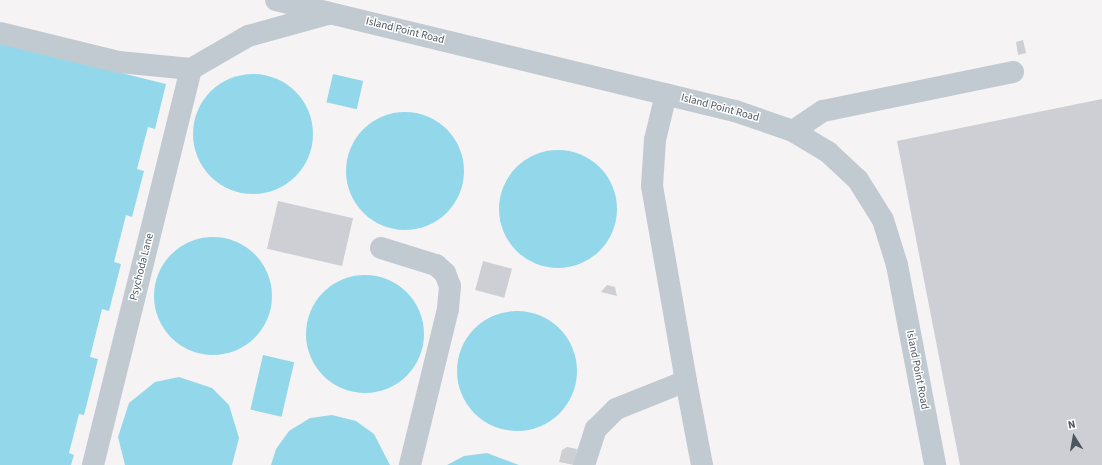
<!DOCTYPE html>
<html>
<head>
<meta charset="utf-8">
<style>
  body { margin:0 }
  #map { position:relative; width:1102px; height:465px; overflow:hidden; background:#f5f3f3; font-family:"Source Sans 3",sans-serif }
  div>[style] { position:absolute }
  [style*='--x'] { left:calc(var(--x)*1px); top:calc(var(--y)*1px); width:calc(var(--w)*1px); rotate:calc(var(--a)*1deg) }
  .water>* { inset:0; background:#93d8ea; transform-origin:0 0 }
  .round { border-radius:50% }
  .building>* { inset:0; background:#cdcfd4; transform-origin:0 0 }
  .minor>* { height:22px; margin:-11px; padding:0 11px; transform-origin:11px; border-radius:11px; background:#c1cad1 }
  span { translate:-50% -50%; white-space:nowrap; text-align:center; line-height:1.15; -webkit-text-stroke:3px #fff; paint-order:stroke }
  .street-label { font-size:11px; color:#4b5660 }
  .north { position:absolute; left:1054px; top:417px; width:40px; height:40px; -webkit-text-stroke:3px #fff; paint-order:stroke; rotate:349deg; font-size:11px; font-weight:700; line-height:16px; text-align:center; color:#4b5660 }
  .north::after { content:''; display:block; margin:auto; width:14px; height:18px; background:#4b5660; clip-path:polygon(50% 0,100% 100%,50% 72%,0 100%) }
</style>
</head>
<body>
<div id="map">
  <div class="water">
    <i style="clip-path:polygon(0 43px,166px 84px,155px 129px,148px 127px,137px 169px,144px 171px,132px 217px,126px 215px,114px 262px,121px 264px,109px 311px,102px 309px,90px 357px,98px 359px,84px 415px,79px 414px,69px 453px,74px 455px,71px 465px,0 465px)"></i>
    <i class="round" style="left:193px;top:74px;width:120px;height:120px"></i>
    <i style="left:333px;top:74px;width:31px;height:29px;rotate:13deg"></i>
    <i class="round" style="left:346px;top:112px;width:118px;height:118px"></i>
    <i class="round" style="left:499px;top:150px;width:118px;height:118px"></i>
    <i class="round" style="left:154px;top:237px;width:118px;height:118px"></i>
    <i class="round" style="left:306px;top:275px;width:118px;height:118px"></i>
    <i class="round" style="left:457px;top:311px;width:120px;height:120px"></i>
    <i style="left:263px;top:355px;width:32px;height:56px;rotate:13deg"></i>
    <i style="clip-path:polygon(179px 377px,212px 388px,229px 405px,239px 438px,232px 465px,125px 465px,118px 437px,129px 403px,155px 382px)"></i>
    <i style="clip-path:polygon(332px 415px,356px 421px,374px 434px,390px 465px,271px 465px,276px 449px,289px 431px,310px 418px)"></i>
    <i style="clip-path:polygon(487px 453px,519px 465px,447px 465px,464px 456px)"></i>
  </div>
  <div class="building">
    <i style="clip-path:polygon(1023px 40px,1026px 53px,1018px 55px,1016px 42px)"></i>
    <i style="clip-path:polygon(1102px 99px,1102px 465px,960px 465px,897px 141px)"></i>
    <i style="left:278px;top:201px;width:77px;height:49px;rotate:13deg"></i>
    <i style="left:483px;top:261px;width:30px;height:30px;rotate:15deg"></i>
    <i style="clip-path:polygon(607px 285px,615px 287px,617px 296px,601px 292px)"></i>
    <i style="clip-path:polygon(567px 447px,577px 449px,574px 465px,559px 462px,562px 450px)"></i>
  </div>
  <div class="minor">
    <i style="--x:276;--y:0;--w:472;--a:13.6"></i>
    <i style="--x:735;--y:111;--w:61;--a:19"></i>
    <i style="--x:793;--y:131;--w:41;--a:31"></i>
    <i style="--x:828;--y:152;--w:41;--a:43"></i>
    <i style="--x:858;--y:180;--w:47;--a:58"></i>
    <i style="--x:883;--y:220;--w:47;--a:72.7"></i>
    <i style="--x:897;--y:265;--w:204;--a:79.2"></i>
    <i style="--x:0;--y:33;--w:122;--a:13.7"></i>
    <i style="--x:119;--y:62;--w:72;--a:5.6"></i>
    <i style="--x:191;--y:69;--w:66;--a:-30.1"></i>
    <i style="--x:248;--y:36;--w:83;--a:-15.4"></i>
    <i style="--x:793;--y:131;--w:36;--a:-34"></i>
    <i style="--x:823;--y:111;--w:194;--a:-11.6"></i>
    <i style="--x:381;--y:248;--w:58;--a:17.2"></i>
    <i style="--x:436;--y:265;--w:12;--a:42"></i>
    <i style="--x:445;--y:273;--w:14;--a:69"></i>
    <i style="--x:450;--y:286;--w:23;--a:95"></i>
    <i style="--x:448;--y:309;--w:161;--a:103.7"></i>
    <i style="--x:686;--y:381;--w:86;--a:79.2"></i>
    <i style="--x:93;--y:465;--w:408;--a:-76.1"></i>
    <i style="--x:584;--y:465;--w:38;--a:-72"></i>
    <i style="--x:596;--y:429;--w:28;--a:-45"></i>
    <i style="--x:616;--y:409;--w:75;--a:-21.8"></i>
    <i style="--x:686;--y:381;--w:198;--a:-99.9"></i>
    <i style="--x:652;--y:186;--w:46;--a:-86.3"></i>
    <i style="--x:655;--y:140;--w:47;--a:-76.6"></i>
  </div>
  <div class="street-label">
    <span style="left:405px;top:31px;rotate:14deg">Island Point Road</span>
    <span style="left:720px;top:108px;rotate:15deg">Island Point Road</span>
    <span style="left:142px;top:267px;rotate:-76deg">Psychoda Lane</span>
    <span style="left:917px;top:370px;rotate:79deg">Island Point Road</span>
  </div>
  <div class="north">N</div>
</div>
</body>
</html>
